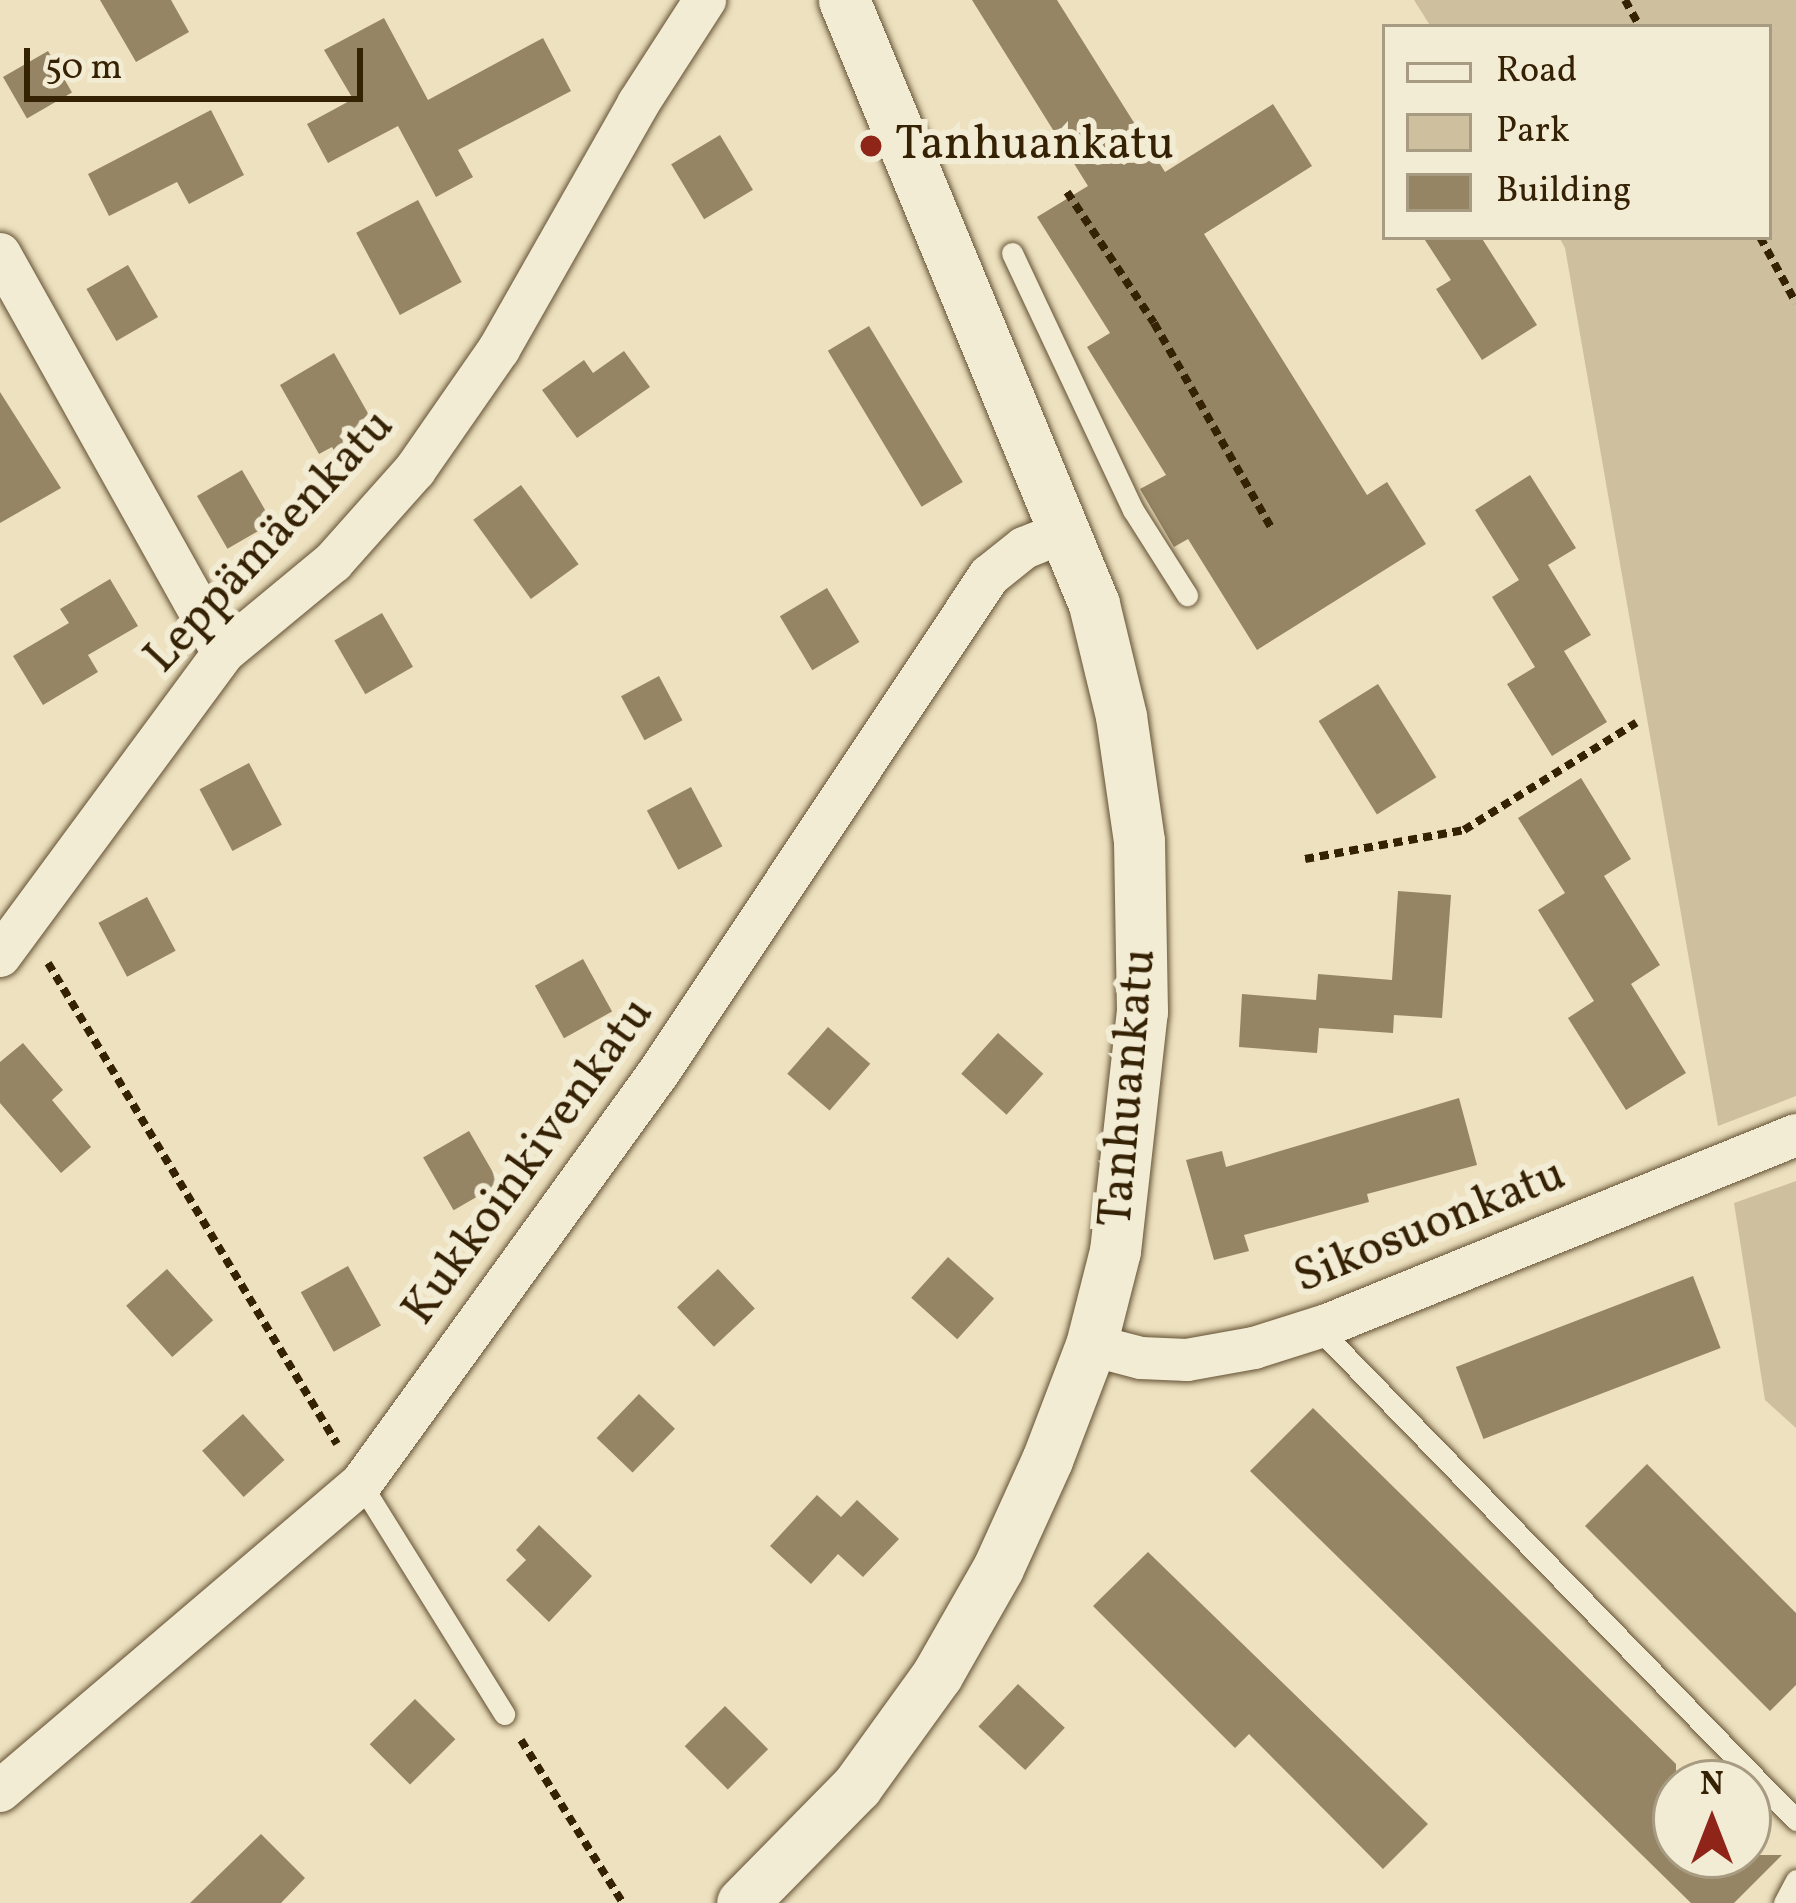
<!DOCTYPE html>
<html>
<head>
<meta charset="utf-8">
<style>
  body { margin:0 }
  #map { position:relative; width:1796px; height:1903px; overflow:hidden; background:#ede1bf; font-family:Vollkorn,serif }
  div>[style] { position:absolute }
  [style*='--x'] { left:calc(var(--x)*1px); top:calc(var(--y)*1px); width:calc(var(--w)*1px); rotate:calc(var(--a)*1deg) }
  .green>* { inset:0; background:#cec09f }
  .building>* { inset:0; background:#958565; transform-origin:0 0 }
  .path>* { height:8px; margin-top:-4px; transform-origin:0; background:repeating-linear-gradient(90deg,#352104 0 9px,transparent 0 15px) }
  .roads { filter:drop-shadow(0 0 3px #635133) drop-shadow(0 0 3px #635133) }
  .service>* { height:21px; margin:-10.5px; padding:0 10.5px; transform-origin:10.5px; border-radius:10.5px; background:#f3ecd5 }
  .minor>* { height:42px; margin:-21px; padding:0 21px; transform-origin:21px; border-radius:21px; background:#f3ecd5 }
  .tertiary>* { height:51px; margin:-25.5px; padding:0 25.5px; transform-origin:25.5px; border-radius:25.5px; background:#f3ecd5 }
  .dots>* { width:33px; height:33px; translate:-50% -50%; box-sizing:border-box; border:6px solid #f3ecd5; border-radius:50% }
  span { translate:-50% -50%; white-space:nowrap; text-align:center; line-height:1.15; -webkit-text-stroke:12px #f3ecd5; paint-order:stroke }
  .poi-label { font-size:48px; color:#352104 }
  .left { translate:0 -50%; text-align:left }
  .street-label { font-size:48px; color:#352104 }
  .legend { position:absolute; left:1382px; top:24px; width:390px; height:216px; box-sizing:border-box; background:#f3ecd5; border:3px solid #a79b81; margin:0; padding:15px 21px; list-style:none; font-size:36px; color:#352104 }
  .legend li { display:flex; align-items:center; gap:24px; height:60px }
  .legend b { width:60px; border:3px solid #a79b81 }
  .north { position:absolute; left:1652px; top:1759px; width:120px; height:120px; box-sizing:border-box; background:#f3ecd5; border:3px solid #a79b81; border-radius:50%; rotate:0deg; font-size:33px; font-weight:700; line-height:48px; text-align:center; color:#352104 }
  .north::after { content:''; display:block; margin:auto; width:42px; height:54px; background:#8f2418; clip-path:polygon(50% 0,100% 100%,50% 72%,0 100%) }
  .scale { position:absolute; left:24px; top:48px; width:339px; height:54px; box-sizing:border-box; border:6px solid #352104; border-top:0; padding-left:15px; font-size:36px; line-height:42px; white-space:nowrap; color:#352104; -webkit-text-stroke:9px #f3ecd5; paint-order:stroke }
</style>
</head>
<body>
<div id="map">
  <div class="green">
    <i style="clip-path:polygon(1414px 0,1796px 0,1796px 1096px,1718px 1126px,1565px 248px,1559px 237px,1769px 237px,1769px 27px,1431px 27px)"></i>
    <i style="clip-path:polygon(1796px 1181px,1796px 1428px,1765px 1400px,1734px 1203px)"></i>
  </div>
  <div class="building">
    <i style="clip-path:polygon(100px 0,171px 0,189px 32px,136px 62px)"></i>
    <i style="clip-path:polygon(972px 0,1057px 0,1165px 172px,1273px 104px,1312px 166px,1204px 234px,1367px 495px,1387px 482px,1426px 544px,1257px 650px,1188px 539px,1174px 547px,1140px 489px,1166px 475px,1087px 347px,1110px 333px,1037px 217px,1088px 186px)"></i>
    <i style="clip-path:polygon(384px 18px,428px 100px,543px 38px,571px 91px,458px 150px,473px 177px,436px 197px,398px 126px,328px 163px,307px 124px,353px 99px,324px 50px)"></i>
    <i style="left:48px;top:51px;width:48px;height:52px;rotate:60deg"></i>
    <i style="clip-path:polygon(211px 110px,244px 175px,189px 204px,177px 182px,109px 216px,88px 174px)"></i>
    <i style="left:720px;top:135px;width:64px;height:57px;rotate:59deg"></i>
    <i style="left:418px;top:200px;width:93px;height:70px;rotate:62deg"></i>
    <i style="clip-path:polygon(1423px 237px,1481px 237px,1537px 325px,1482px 360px,1436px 289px,1451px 280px)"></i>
    <i style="left:128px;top:265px;width:60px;height:48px;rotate:60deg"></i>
    <i style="left:869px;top:326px;width:182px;height:48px;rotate:59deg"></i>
    <i style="clip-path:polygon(624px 351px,650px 387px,577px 438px,542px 390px,584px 360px,593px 373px)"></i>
    <i style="clip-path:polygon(334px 353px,378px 431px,336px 454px,332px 447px,319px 454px,280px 385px)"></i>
    <i style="clip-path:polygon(0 392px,61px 488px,0 523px)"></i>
    <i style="left:242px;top:470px;width:61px;height:52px;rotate:60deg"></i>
    <i style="clip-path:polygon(1530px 475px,1576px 548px,1548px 565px,1591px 635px,1564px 651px,1607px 722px,1552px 756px,1507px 684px,1535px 667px,1492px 597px,1519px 580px,1475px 510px)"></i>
    <i style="left:521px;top:485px;width:98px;height:59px;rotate:54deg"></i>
    <i style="clip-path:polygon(110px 579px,138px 626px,88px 655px,98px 672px,43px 705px,13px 656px,69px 623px,60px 609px)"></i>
    <i style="left:827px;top:588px;width:63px;height:55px;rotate:59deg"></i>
    <i style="left:382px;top:613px;width:62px;height:55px;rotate:60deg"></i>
    <i style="left:659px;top:676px;width:50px;height:43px;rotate:62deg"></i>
    <i style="left:1378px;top:684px;width:110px;height:70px;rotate:58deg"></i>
    <i style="left:249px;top:763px;width:70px;height:56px;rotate:62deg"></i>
    <i style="clip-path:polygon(1581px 778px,1631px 859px,1604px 876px,1660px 965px,1631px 984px,1686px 1073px,1626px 1110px,1568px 1018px,1594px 1001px,1538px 910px,1565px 893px,1518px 818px)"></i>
    <i style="left:691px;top:787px;width:67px;height:50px;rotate:62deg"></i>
    <i style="clip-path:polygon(1398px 891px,1451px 895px,1442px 1018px,1394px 1015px,1393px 1033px,1319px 1028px,1317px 1053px,1239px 1047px,1242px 994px,1316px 1000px,1318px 974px,1392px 980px)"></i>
    <i style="left:147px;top:897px;width:61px;height:55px;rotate:62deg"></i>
    <i style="left:583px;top:959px;width:60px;height:55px;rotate:61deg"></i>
    <i style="left:828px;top:1027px;width:56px;height:62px;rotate:41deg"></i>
    <i style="left:998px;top:1033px;width:61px;height:55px;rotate:42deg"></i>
    <i style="clip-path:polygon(23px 1043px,63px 1090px,52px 1100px,91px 1147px,61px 1173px,0 1103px,0 1062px)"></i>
    <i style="clip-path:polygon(1459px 1098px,1477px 1165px,1367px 1194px,1369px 1202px,1244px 1235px,1249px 1251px,1214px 1260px,1186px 1160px,1222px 1151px,1226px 1167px)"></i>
    <i style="left:469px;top:1131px;width:61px;height:53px;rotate:60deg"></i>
    <i style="left:948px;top:1257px;width:62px;height:55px;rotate:42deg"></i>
    <i style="left:348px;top:1266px;width:68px;height:54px;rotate:61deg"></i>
    <i style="left:167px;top:1269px;width:69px;height:55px;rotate:48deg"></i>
    <i style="left:718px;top:1269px;width:54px;height:56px;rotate:47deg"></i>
    <i style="left:1693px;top:1276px;width:77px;height:254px;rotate:69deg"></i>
    <i style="left:639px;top:1394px;width:50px;height:61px;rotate:44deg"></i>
    <i style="clip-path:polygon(1313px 1408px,1676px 1764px,1676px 1855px,1782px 1855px,1734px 1903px,1691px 1903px,1250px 1471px)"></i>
    <i style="left:243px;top:1414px;width:62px;height:55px;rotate:48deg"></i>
    <i style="clip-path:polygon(1647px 1464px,1796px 1613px,1796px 1685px,1770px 1711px,1585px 1526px)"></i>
    <i style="clip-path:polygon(817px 1495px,841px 1517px,857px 1500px,899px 1539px,863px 1577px,838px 1554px,811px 1584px,770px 1546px)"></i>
    <i style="clip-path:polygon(539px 1525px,592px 1576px,549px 1622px,506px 1580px,526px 1560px,516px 1550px)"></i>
    <i style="clip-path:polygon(1148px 1552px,1428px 1824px,1383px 1869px,1249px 1734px,1235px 1748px,1093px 1606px)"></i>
    <i style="left:1018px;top:1684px;width:64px;height:58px;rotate:43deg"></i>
    <i style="left:415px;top:1699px;width:57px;height:64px;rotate:45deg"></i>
    <i style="left:725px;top:1706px;width:61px;height:57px;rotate:45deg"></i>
    <i style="clip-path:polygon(261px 1834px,305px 1878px,281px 1903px,190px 1903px)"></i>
  </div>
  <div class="path">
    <i style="--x:1625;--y:0;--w:31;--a:61"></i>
    <i style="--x:1067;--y:192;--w:157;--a:56.4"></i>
    <i style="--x:1154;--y:323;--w:237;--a:60.2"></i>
    <i style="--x:1760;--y:237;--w:75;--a:61.4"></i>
    <i style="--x:1305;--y:859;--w:162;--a:-10.3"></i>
    <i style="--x:1464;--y:830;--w:203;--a:-31.9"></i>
    <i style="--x:48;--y:963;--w:561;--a:59"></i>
    <i style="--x:521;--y:1740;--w:192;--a:58"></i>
  </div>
  <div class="roads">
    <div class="service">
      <i style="--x:1012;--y:253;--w:284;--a:64.8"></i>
      <i style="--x:1133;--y:510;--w:101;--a:57.6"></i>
      <i style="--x:1318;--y:1328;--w:686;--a:45.83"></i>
      <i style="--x:361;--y:1484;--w:271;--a:58.1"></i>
      <i style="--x:1784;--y:1903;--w:26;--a:-62"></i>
    </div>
    <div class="minor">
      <i style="--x:0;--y:254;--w:457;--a:60.8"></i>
      <i style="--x:0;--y:956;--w:376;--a:-53.6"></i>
      <i style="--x:223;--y:653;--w:143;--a:-39.6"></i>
      <i style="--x:333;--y:562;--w:123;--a:-48.3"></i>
      <i style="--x:415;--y:470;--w:147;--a:-55.2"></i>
      <i style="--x:499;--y:349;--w:282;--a:-60.4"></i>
      <i style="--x:638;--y:104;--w:124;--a:-57.2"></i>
      <i style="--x:1091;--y:1345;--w:52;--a:14.6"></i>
      <i style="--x:1141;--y:1358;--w:46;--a:2.5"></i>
      <i style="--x:1187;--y:1360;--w:68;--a:-10.2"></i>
      <i style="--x:1254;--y:1348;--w:77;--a:-17.5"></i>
      <i style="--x:1327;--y:1325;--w:506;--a:-22.05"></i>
      <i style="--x:0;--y:1791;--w:474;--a:-40.4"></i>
      <i style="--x:361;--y:1484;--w:508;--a:-54.12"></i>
      <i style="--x:659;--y:1072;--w:596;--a:-56.36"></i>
      <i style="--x:989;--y:576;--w:45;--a:-38.7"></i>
      <i style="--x:1024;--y:548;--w:43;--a:-21.8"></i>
    </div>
    <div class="tertiary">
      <i style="--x:742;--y:1903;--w:164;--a:-45.5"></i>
      <i style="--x:857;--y:1786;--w:137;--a:-54.2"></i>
      <i style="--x:937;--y:1675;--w:123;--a:-60.3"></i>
      <i style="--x:998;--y:1568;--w:119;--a:-65.6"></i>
      <i style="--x:1047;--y:1460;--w:123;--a:-69.1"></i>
      <i style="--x:1091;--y:1345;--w:97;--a:-75.7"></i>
      <i style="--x:1115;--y:1251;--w:241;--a:-83.6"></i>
      <i style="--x:1142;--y:1012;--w:171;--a:-91"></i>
      <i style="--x:1139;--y:841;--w:126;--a:-98.2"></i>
      <i style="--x:1121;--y:716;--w:115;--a:-103.6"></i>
      <i style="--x:1094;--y:604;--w:654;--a:-112.49"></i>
    </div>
  </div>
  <div class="dots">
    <i style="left:871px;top:146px;background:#8f2418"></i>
  </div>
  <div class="poi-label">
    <span class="left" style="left:895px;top:146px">Tanhuankatu</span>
  </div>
  <div class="street-label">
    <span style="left:270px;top:542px;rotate:-47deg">Leppämäenkatu</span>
    <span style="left:1129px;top:1088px;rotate:-85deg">Tanhuankatu</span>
    <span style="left:529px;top:1162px;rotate:-54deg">Kukkoinkivenkatu</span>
    <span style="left:1430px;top:1227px;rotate:-22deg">Sikosuonkatu</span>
  </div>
  <ul class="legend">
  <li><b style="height:15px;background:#f3ecd5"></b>Road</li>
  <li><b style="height:33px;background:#cec09f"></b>Park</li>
  <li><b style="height:33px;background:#958565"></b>Building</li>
  </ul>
  <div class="north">N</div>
  <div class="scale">50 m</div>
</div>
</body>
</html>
